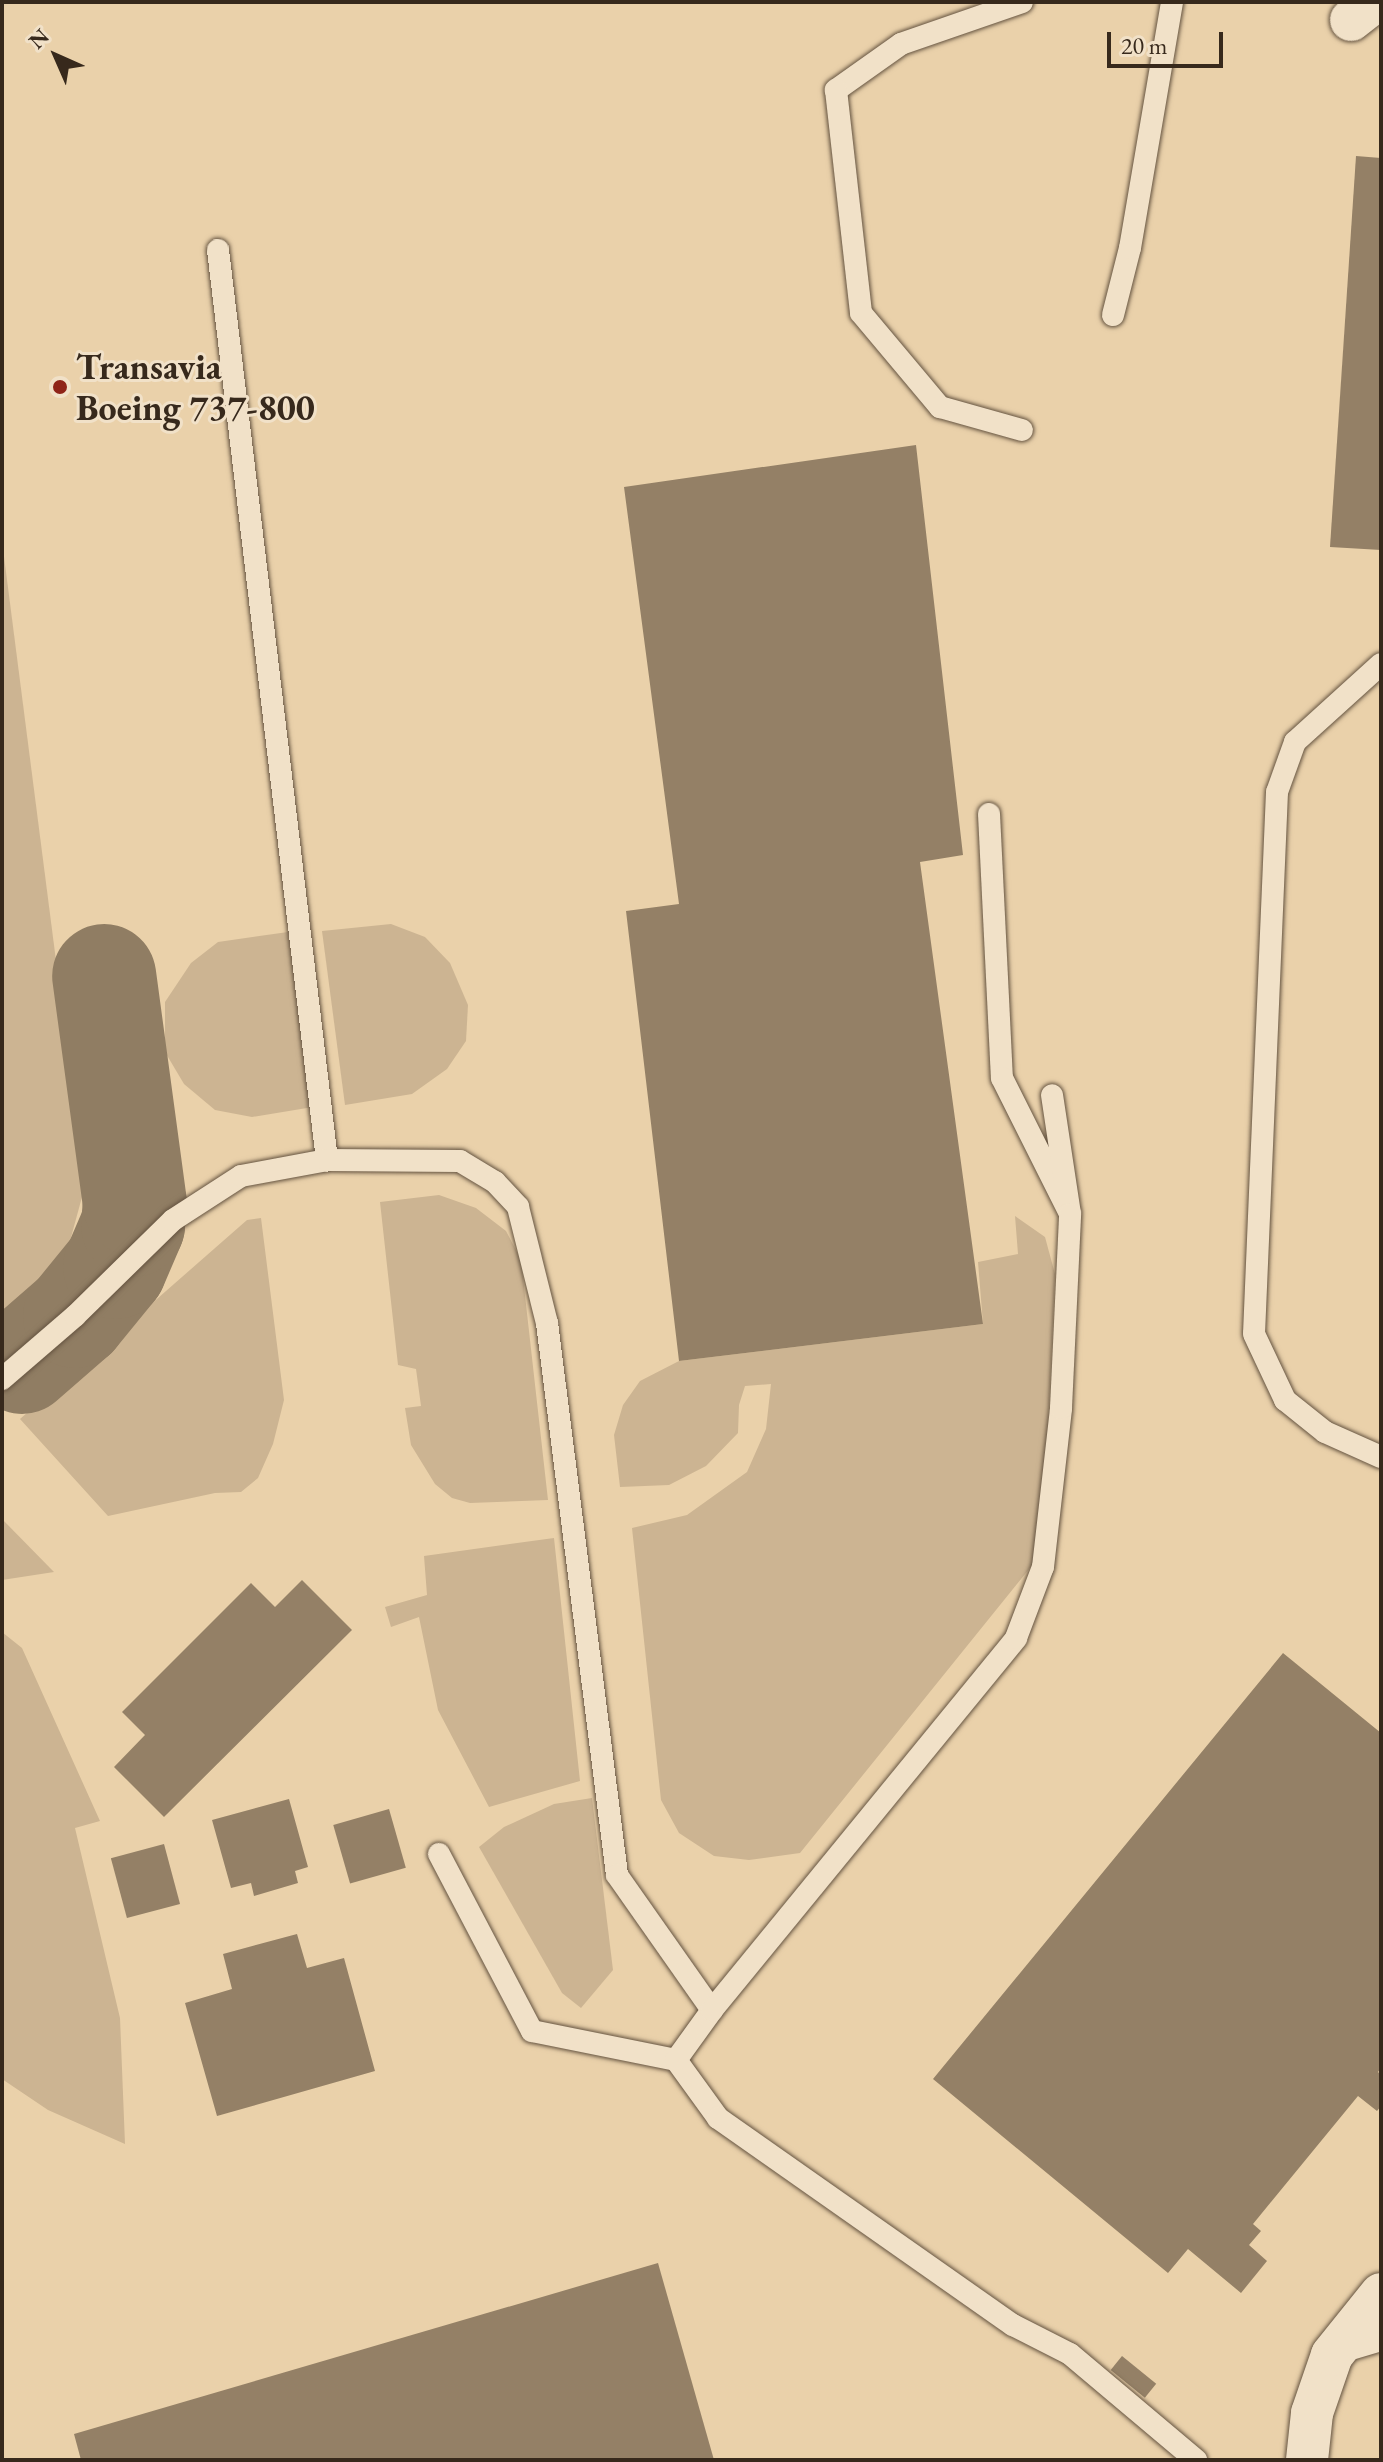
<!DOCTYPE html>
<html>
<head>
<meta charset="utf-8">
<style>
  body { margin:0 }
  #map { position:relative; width:1383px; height:2462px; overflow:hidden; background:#ead1aa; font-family:"EB Garamond",serif }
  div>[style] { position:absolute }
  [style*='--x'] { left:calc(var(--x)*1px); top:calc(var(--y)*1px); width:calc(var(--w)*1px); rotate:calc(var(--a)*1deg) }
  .green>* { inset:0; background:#ccb492 }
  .taxiway>* { height:104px; margin:-52px; padding:0 52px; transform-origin:52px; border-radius:52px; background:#907d63 }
  .building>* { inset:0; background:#948066; transform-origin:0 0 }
  .roads { filter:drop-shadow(0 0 2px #645340) drop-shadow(0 0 2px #645340) }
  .service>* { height:22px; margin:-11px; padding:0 11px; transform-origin:11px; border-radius:11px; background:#f1e1c8 }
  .minor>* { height:42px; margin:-21px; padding:0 21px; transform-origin:21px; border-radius:21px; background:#f1e1c8 }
  .dots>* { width:22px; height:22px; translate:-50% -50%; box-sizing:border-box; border:4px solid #f1e1c8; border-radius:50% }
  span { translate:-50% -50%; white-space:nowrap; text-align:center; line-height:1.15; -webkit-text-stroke:6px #f1e1c8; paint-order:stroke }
  .poi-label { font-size:36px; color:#37291c; font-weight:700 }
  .left { translate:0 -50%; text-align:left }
  .frame { position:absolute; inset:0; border:4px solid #37291c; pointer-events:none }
  .north { position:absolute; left:16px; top:16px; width:80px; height:80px; -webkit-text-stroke:6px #f1e1c8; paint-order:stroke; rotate:315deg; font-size:22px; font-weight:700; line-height:32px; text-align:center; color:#37291c }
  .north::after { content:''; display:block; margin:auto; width:28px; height:36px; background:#37291c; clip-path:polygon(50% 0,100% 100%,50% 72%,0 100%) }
  .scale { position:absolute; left:1107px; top:32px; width:116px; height:36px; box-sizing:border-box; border:4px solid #37291c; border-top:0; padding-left:10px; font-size:24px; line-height:28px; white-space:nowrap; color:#37291c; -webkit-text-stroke:6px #f1e1c8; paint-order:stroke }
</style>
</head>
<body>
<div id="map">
  <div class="green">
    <i style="clip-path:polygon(2px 541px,85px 1186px,70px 1241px,42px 1282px,2px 1312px)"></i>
    <i style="clip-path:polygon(391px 924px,425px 937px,450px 963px,468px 1005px,466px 1041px,447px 1069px,412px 1094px,345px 1105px,322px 931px)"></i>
    <i style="clip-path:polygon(288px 932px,313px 1107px,252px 1117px,215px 1110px,184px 1084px,165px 1052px,165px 1002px,191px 963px,218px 942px)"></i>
    <i style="clip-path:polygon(439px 1195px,476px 1208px,506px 1231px,521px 1260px,548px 1500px,470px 1503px,452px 1498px,435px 1484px,411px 1445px,405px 1408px,421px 1406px,416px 1369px,398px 1365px,380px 1202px)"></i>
    <i style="clip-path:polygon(1015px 1216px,1045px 1237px,1055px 1274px,1042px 1553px,800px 1853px,749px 1860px,714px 1856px,679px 1833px,661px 1800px,632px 1528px,687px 1515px,747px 1472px,766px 1429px,771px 1384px,745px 1386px,739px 1405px,738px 1433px,706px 1466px,669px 1485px,620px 1487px,614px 1435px,623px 1405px,640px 1381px,679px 1361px,983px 1324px,978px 1262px,1018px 1254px)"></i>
    <i style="clip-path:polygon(261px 1218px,284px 1400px,273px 1444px,258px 1478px,241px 1492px,215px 1493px,108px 1516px,20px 1419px,247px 1220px)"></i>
    <i style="clip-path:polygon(2px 1519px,54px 1572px,2px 1580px)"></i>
    <i style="clip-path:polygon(554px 1538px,580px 1781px,489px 1807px,438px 1710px,419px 1617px,391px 1627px,385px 1607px,427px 1595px,424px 1556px)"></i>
    <i style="clip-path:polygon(2px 1632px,22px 1648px,100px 1821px,75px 1828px,120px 2018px,125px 2144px,48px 2110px,2px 2079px)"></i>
    <i style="clip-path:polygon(592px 1798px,613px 1970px,581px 2008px,562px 1993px,479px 1847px,504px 1827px,554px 1804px)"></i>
  </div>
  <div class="taxiway">
    <i style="--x:22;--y:1362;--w:70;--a:-41"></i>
    <i style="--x:75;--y:1316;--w:63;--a:-50.8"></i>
    <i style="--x:115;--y:1267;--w:46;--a:-66.8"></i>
    <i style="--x:133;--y:1225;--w:21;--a:-85"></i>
    <i style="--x:135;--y:1204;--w:230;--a:-97.7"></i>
  </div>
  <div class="building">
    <i style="clip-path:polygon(1356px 156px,1381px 158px,1381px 550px,1330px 547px)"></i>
    <i style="clip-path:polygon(916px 445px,963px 855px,920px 862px,983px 1324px,679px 1361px,626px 911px,679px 904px,624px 487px)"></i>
    <i style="clip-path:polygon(302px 1580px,352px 1630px,164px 1817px,114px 1767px,145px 1735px,122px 1712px,251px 1583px,275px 1607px)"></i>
    <i style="clip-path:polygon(1283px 1653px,1381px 1733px,1381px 2068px,1378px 2072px,1381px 2075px,1381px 2106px,1377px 2111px,1358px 2096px,1253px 2224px,1261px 2231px,1249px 2245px,1267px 2261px,1241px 2293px,1188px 2249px,1168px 2273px,933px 2079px)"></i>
    <i style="clip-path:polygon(289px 1799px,308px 1867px,295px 1871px,298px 1883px,254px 1896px,251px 1883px,231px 1888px,212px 1820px)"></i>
    <i style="left:389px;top:1809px;width:61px;height:58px;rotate:74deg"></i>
    <i style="left:164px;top:1844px;width:62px;height:55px;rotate:75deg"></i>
    <i style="clip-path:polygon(297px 1934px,307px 1968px,344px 1958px,375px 2071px,217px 2116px,185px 2003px,232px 1989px,223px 1954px)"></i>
    <i style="clip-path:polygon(658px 2263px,714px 2460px,81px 2460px,74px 2434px)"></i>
    <i style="left:1122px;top:2356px;width:44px;height:18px;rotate:39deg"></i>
  </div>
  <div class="roads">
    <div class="service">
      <i style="--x:1022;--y:2;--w:128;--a:160.9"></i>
      <i style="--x:901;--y:44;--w:80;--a:144.7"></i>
      <i style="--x:836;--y:90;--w:224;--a:83.6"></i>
      <i style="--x:861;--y:313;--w:123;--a:50"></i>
      <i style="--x:940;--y:407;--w:85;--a:15.7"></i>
      <i style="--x:218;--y:250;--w:917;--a:83.17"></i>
      <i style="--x:1113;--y:315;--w:69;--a:-75.8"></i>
      <i style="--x:1130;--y:248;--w:250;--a:-80.3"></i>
      <i style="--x:1381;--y:664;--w:116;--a:137.8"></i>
      <i style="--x:1295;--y:742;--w:53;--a:109.8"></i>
      <i style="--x:1277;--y:792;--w:542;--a:92.43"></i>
      <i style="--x:1254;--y:1334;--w:73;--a:64.8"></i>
      <i style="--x:1285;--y:1400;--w:51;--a:38.7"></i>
      <i style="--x:1325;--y:1432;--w:61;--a:24.1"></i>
      <i style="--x:989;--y:814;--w:264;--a:87.2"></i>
      <i style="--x:1002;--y:1078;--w:152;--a:63.4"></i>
      <i style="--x:1070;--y:1214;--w:120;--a:-98.6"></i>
      <i style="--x:2;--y:1379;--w:96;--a:-40.8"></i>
      <i style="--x:75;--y:1316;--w:137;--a:-44.4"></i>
      <i style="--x:173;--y:1220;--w:81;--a:-32.9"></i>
      <i style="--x:241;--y:1176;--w:87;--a:-10.5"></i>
      <i style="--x:327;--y:1160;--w:133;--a:0.4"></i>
      <i style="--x:460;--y:1161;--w:41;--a:31"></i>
      <i style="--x:495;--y:1182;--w:34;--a:47"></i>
      <i style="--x:518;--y:1207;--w:120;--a:76"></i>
      <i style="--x:547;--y:1323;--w:556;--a:82.77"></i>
      <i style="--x:617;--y:1875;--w:165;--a:54.9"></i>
      <i style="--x:439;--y:1854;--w:200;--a:62.3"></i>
      <i style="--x:532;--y:2031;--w:147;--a:11.4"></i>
      <i style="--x:676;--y:2060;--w:72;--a:54.1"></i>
      <i style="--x:718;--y:2118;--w:360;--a:35.1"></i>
      <i style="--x:1013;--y:2325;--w:64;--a:27"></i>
      <i style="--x:1070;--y:2354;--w:165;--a:40.1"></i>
      <i style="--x:676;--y:2060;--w:62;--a:-54.2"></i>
      <i style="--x:712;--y:2010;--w:480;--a:-50.7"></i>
      <i style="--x:1016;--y:1638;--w:76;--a:-69.2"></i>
      <i style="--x:1043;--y:1567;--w:160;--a:-83.5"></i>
      <i style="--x:1061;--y:1408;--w:194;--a:-87.3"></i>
      <i style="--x:1341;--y:2352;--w:42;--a:-16.7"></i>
    </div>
    <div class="minor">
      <i style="--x:1351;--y:20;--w:29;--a:-38"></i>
      <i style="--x:1307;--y:2460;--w:47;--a:-83.9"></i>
      <i style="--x:1312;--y:2413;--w:61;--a:-71"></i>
      <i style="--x:1332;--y:2355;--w:78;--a:-51.2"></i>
    </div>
  </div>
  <div class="dots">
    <i style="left:60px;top:387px;background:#8f2418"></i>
  </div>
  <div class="poi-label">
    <span class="left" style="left:76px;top:387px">Transavia<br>Boeing 737-800</span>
  </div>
  <div class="frame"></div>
  <div class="north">N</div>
  <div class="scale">20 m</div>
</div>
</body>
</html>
